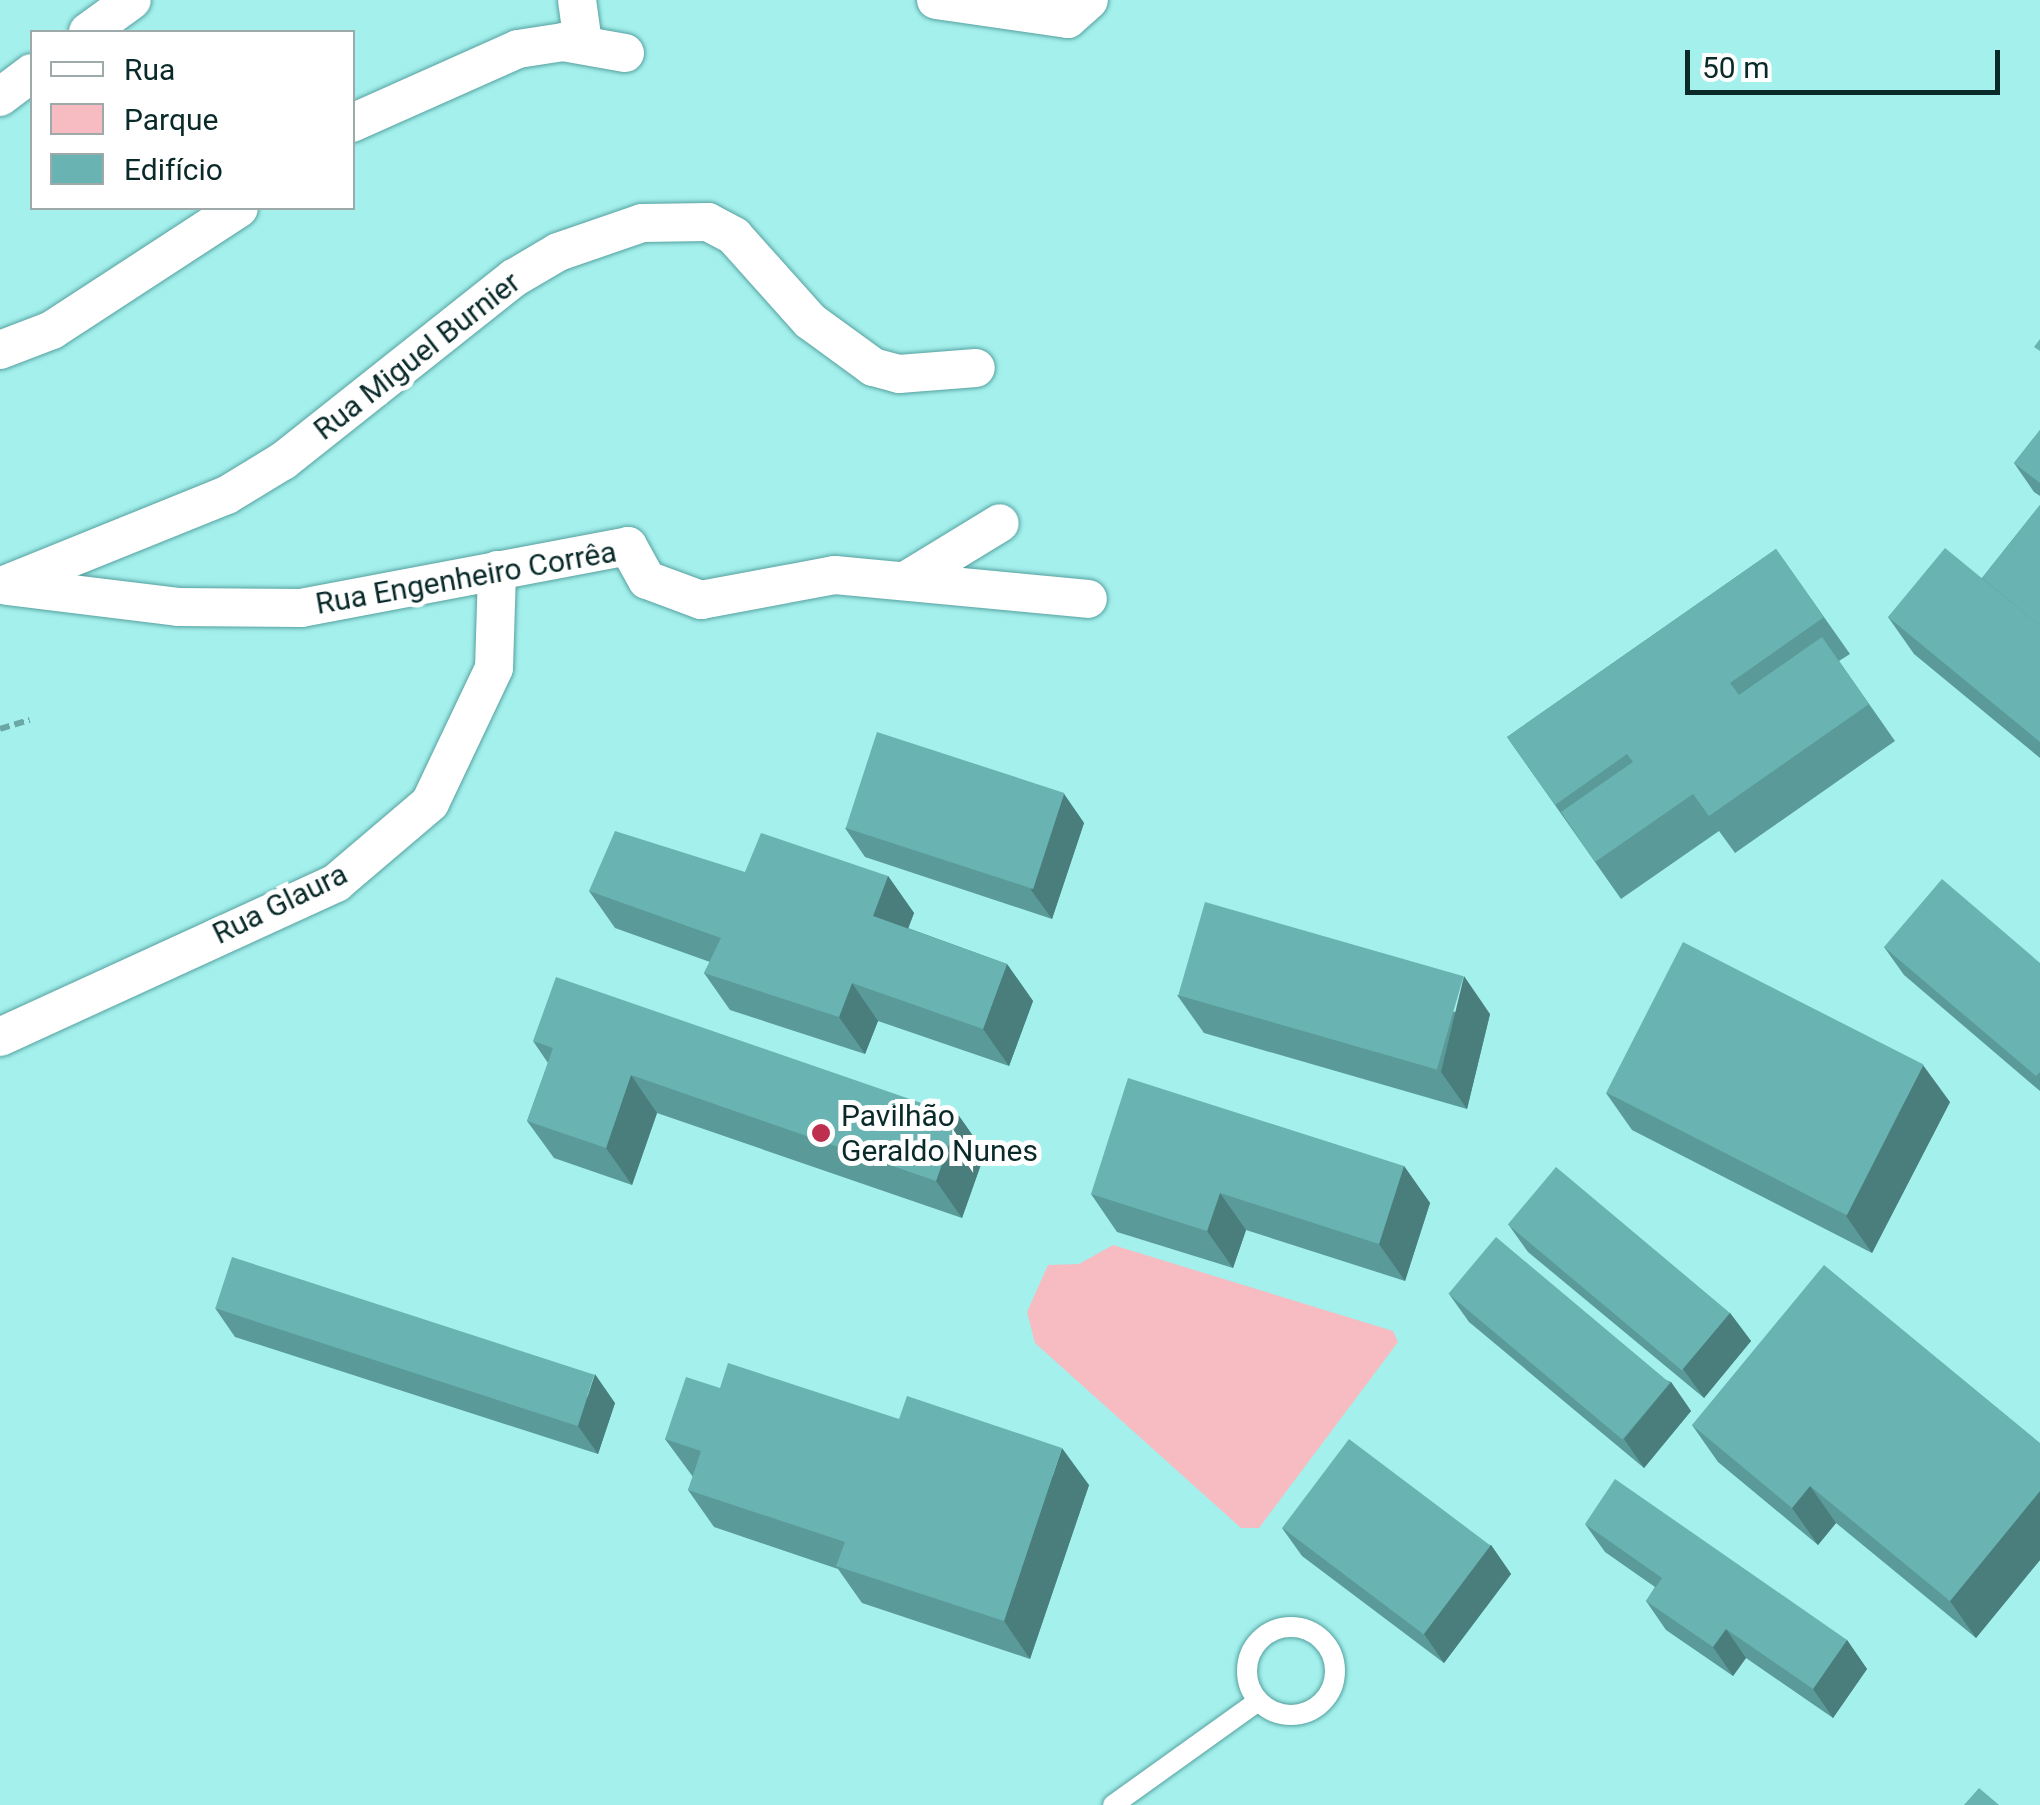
<!DOCTYPE html>
<html>
<head>
<meta charset="utf-8">
<style>
  body { margin:0 }
  #map { position:relative; width:2040px; height:1805px; overflow:hidden; background:#a4f0ed; font-family:Roboto,sans-serif }
  div>[style] { position:absolute }
  [style*='--x'] { left:calc(var(--x)*1px); top:calc(var(--y)*1px); width:calc(var(--w)*1px); rotate:calc(var(--a)*1deg) }
  .green>* { inset:0; background:#f7bcc1 }
  .path>* { height:6px; margin-top:-3px; transform-origin:0; background:repeating-linear-gradient(90deg,#6ba7a5 0 10px,transparent 0 15px) }
  .roads { filter:drop-shadow(0 0 2px #56a19f) drop-shadow(0 0 2px #56a19f) }
  .service>* { height:20px; margin:-10px; padding:0 10px; transform-origin:10px; border-radius:10px; background:#fff }
  .service>.ring { margin:-10px; padding:0; box-sizing:content-box; background:none; border:20px solid #fff; border-radius:50% }
  .minor>* { height:38px; margin:-19px; padding:0 19px; transform-origin:19px; border-radius:19px; background:#fff }
  .wall>* { inset:0; background:#5a9b99 }
  .shaded-wall>* { inset:0; background:#4a7e7d }
  .building>* { inset:0; background:#69b4b2; transform-origin:0 0 }
  .dots>* { width:28px; height:28px; translate:-50% -50%; box-sizing:border-box; border:5px solid #fff; border-radius:50% }
  span { translate:-50% -50%; white-space:nowrap; text-align:center; line-height:1.15; -webkit-text-stroke:10px #fff; paint-order:stroke }
  .street-label { font-size:30px; color:#092a29 }
  .poi-label { font-size:30px; color:#092a29 }
  .left { translate:0 -50%; text-align:left }
  .legend { position:absolute; left:30px; top:30px; width:325px; height:180px; box-sizing:border-box; background:#fff; border:2px solid #9daaa9; margin:0; padding:12px 18px; list-style:none; font-size:30px; color:#092a29 }
  .legend li { display:flex; align-items:center; gap:20px; height:50px }
  .legend b { width:50px; border:2px solid #9daaa9 }
  .scale { position:absolute; left:1685px; top:50px; width:315px; height:45px; box-sizing:border-box; border:5px solid #092a29; border-top:0; padding-left:12px; font-size:30px; line-height:35px; white-space:nowrap; color:#092a29; -webkit-text-stroke:8px #fff; paint-order:stroke }
</style>
</head>
<body>
<div id="map">
  <div class="green">
    <i style="clip-path:polygon(1113px 1245px,1393px 1331px,1398px 1342px,1259px 1528px,1241px 1528px,1035px 1343px,1027px 1312px,1048px 1265px,1079px 1264px)"></i>
  </div>
  <div class="path">
    <i style="--x:0;--y:729;--w:31;--a:-17"></i>
  </div>
  <div class="roads">
    <div class="service">
      <i class="ring" style="left:1247px;top:1627px;width:68px;height:68px"></i>
      <i style="--x:1113;--y:1805;--w:178;--a:-35.6"></i>
    </div>
    <div class="minor">
      <i style="--x:577;--y:0;--w:43;--a:82.1"></i>
      <i style="--x:936;--y:0;--w:133;--a:8.2"></i>
      <i style="--x:1068;--y:19;--w:28;--a:-42"></i>
      <i style="--x:88;--y:32;--w:54;--a:-36"></i>
      <i style="--x:0;--y:97;--w:40;--a:-37"></i>
      <i style="--x:352;--y:123;--w:182;--a:-24"></i>
      <i style="--x:518;--y:49;--w:46;--a:-8.8"></i>
      <i style="--x:563;--y:42;--w:63;--a:10.1"></i>
      <i style="--x:0;--y:350;--w:56;--a:-21"></i>
      <i style="--x:52;--y:330;--w:223;--a:-33.1"></i>
      <i style="--x:910;--y:578;--w:105;--a:-31.4"></i>
      <i style="--x:4;--y:585;--w:240;--a:-22"></i>
      <i style="--x:227;--y:495;--w:66;--a:-31.3"></i>
      <i style="--x:283;--y:461;--w:295;--a:-38.4"></i>
      <i style="--x:514;--y:278;--w:51;--a:-30.6"></i>
      <i style="--x:558;--y:252;--w:89;--a:-19"></i>
      <i style="--x:642;--y:223;--w:66;--a:-0.9"></i>
      <i style="--x:708;--y:222;--w:30;--a:28"></i>
      <i style="--x:734;--y:236;--w:114;--a:48.2"></i>
      <i style="--x:810;--y:321;--w:78;--a:36.1"></i>
      <i style="--x:873;--y:367;--w:27;--a:15"></i>
      <i style="--x:899;--y:374;--w:77;--a:-4.5"></i>
      <i style="--x:7;--y:586;--w:172;--a:7"></i>
      <i style="--x:178;--y:607;--w:123;--a:0.5"></i>
      <i style="--x:301;--y:608;--w:333;--a:-10.7"></i>
      <i style="--x:628;--y:546;--w:39;--a:61"></i>
      <i style="--x:647;--y:580;--w:58;--a:20.3"></i>
      <i style="--x:701;--y:600;--w:136;--a:-10.6"></i>
      <i style="--x:835;--y:575;--w:254;--a:5.4"></i>
      <i style="--x:0;--y:1037;--w:370;--a:-24.6"></i>
      <i style="--x:336;--y:883;--w:123;--a:-40.4"></i>
      <i style="--x:430;--y:803;--w:149;--a:-64.6"></i>
      <i style="--x:494;--y:668;--w:98;--a:-88.2"></i>
    </div>
  </div>
  <div class="wall">
    <i style="clip-path:polygon(2040px 430px,2040px 496px,2034px 492px,2014px 463px)"></i>
    <i style="clip-path:polygon(2040px 505px,2040px 758px,1914px 654px,1888px 617px,1982px 578px)"></i>
    <i style="clip-path:polygon(1776px 549px,1850px 654px,1839px 661px,1895px 741px,1735px 853px,1719px 831px,1621px 899px,1507px 737px)"></i>
    <i style="clip-path:polygon(1064px 794px,1084px 823px,1052px 919px,865px 857px,845px 828px)"></i>
    <i style="clip-path:polygon(745px 872px,888px 876px,914px 913px,908px 928px,1007px 964px,1033px 1001px,1009px 1066px,878px 1021px,865px 1054px,730px 1010px,704px 973px,710px 962px,615px 928px,589px 891px)"></i>
    <i style="clip-path:polygon(1884px 947px,2040px 963px,2040px 1091px,1904px 975px)"></i>
    <i style="clip-path:polygon(1177px 995px,1490px 1014px,1467px 1109px,1204px 1033px)"></i>
    <i style="clip-path:polygon(533px 1041px,959px 1116px,985px 1153px,962px 1218px,657px 1113px,632px 1185px,554px 1158px,527px 1121px,548px 1063px)"></i>
    <i style="clip-path:polygon(1606px 1093px,1950px 1102px,1872px 1253px,1632px 1130px)"></i>
    <i style="clip-path:polygon(1404px 1166px,1430px 1203px,1405px 1281px,1246px 1230px,1233px 1268px,1117px 1232px,1091px 1194px)"></i>
    <i style="clip-path:polygon(1508px 1224px,1730px 1313px,1751px 1341px,1704px 1398px,1528px 1252px)"></i>
    <i style="clip-path:polygon(1449px 1294px,1671px 1382px,1691px 1411px,1644px 1468px,1469px 1322px)"></i>
    <i style="clip-path:polygon(215px 1308px,615px 1403px,598px 1454px,235px 1337px)"></i>
    <i style="clip-path:polygon(720px 1388px,1089px 1485px,1030px 1659px,862px 1603px,838px 1569px,714px 1527px,688px 1490px,693px 1477px,665px 1439px)"></i>
    <i style="clip-path:polygon(1692px 1425px,2040px 1443px,2040px 1560px,1976px 1638px,1836px 1523px,1818px 1545px,1718px 1462px)"></i>
    <i style="clip-path:polygon(1585px 1524px,1847px 1640px,1867px 1669px,1833px 1718px,1746px 1658px,1733px 1676px,1666px 1630px,1646px 1601px,1655px 1587px,1605px 1552px)"></i>
    <i style="clip-path:polygon(1282px 1528px,1491px 1545px,1511px 1574px,1444px 1663px,1302px 1556px)"></i>
  </div>
  <div class="shaded-wall">
    <i style="clip-path:polygon(1064px 794px,1084px 823px,1052px 919px,1031px 890px)"></i>
    <i style="clip-path:polygon(888px 876px,914px 913px,899px 953px,873px 916px)"></i>
    <i style="clip-path:polygon(1007px 964px,1033px 1001px,1009px 1066px,983px 1029px)"></i>
    <i style="clip-path:polygon(1464px 976px,1490px 1014px,1467px 1109px,1441px 1072px)"></i>
    <i style="clip-path:polygon(852px 983px,878px 1021px,865px 1054px,839px 1017px)"></i>
    <i style="clip-path:polygon(1923px 1065px,1950px 1102px,1872px 1253px,1846px 1216px)"></i>
    <i style="clip-path:polygon(631px 1075px,657px 1113px,632px 1185px,606px 1148px)"></i>
    <i style="clip-path:polygon(959px 1116px,985px 1153px,962px 1218px,936px 1181px)"></i>
    <i style="clip-path:polygon(1404px 1166px,1430px 1203px,1405px 1281px,1379px 1244px)"></i>
    <i style="clip-path:polygon(1220px 1193px,1246px 1230px,1233px 1268px,1207px 1231px)"></i>
    <i style="clip-path:polygon(1730px 1313px,1751px 1341px,1704px 1398px,1683px 1369px)"></i>
    <i style="clip-path:polygon(595px 1374px,615px 1403px,598px 1454px,578px 1426px)"></i>
    <i style="clip-path:polygon(1671px 1382px,1691px 1411px,1644px 1468px,1624px 1439px)"></i>
    <i style="clip-path:polygon(1062px 1448px,1089px 1485px,1030px 1659px,1004px 1621px)"></i>
    <i style="clip-path:polygon(1810px 1486px,1836px 1523px,1818px 1545px,1792px 1508px)"></i>
    <i style="clip-path:polygon(2040px 1491px,2040px 1560px,1976px 1638px,1950px 1601px)"></i>
    <i style="clip-path:polygon(1491px 1545px,1511px 1574px,1444px 1663px,1424px 1634px)"></i>
    <i style="clip-path:polygon(1726px 1629px,1746px 1658px,1733px 1676px,1713px 1647px)"></i>
    <i style="clip-path:polygon(1847px 1640px,1867px 1669px,1833px 1718px,1813px 1689px)"></i>
  </div>
  <div class="building">
    <i style="clip-path:polygon(2040px 339px,2040px 351px,2034px 347px)"></i>
    <i style="clip-path:polygon(2040px 430px,2040px 483px,2014px 463px)"></i>
    <i style="clip-path:polygon(2040px 505px,2040px 626px,1982px 578px)"></i>
    <i style="clip-path:polygon(1945px 548px,2040px 626px,2040px 742px,1888px 617px)"></i>
    <i style="clip-path:polygon(1776px 549px,1824px 617px,1730px 683px,1739px 695px,1822px 637px,1869px 704px,1709px 816px,1693px 794px,1595px 862px,1561px 812px,1633px 762px,1627px 754px,1555px 805px,1507px 737px)"></i>
    <i style="left:877px;top:732px;width:197px;height:101px;rotate:18deg"></i>
    <i style="clip-path:polygon(615px 831px,745px 872px,761px 833px,888px 876px,873px 916px,1007px 964px,983px 1029px,852px 983px,839px 1017px,704px 973px,721px 938px,589px 891px)"></i>
    <i style="clip-path:polygon(1942px 879px,2040px 963px,2040px 1072px,2036px 1076px,1884px 947px)"></i>
    <i style="left:1205px;top:902px;width:269px;height:97px;rotate:16deg"></i>
    <i style="left:1683px;top:942px;width:270px;height:169px;rotate:27deg"></i>
    <i style="clip-path:polygon(556px 977px,959px 1116px,936px 1181px,631px 1075px,606px 1148px,527px 1121px,553px 1048px,533px 1041px)"></i>
    <i style="clip-path:polygon(1128px 1078px,1404px 1166px,1379px 1244px,1220px 1193px,1207px 1231px,1091px 1194px)"></i>
    <i style="left:1556px;top:1167px;width:227px;height:75px;rotate:40deg"></i>
    <i style="left:1496px;top:1237px;width:227px;height:74px;rotate:40deg"></i>
    <i style="left:232px;top:1257px;width:381px;height:54px;rotate:18deg"></i>
    <i style="clip-path:polygon(1824px 1265px,2040px 1443px,2040px 1491px,1950px 1601px,1810px 1486px,1792px 1508px,1692px 1425px)"></i>
    <i style="clip-path:polygon(728px 1363px,899px 1419px,907px 1396px,1062px 1448px,1004px 1621px,836px 1566px,845px 1542px,688px 1490px,701px 1451px,665px 1439px,686px 1377px,720px 1388px)"></i>
    <i style="left:1349px;top:1439px;width:177px;height:111px;rotate:37deg"></i>
    <i style="clip-path:polygon(1615px 1479px,1847px 1640px,1813px 1689px,1726px 1629px,1713px 1647px,1646px 1601px,1662px 1578px,1585px 1524px)"></i>
    <i style="clip-path:polygon(1979px 1788px,1999px 1805px,1964px 1805px)"></i>
  </div>
  <div class="dots">
    <i style="left:821px;top:1133px;background:#be2e4f"></i>
  </div>
  <div class="street-label">
    <span style="left:417px;top:356px;rotate:-38deg">Rua Miguel Burnier</span>
    <span style="left:466px;top:578px;rotate:-10deg">Rua Engenheiro Corrêa</span>
    <span style="left:280px;top:904px;rotate:-26deg">Rua Glaura</span>
  </div>
  <div class="poi-label">
    <span class="left" style="left:841px;top:1133px">Pavilhão<br>Geraldo Nunes</span>
  </div>
  <ul class="legend">
  <li><b style="height:12px;background:#fff"></b>Rua</li>
  <li><b style="height:28px;background:#f7bcc1"></b>Parque</li>
  <li><b style="height:28px;background:#69b4b2"></b>Edifício</li>
  </ul>
  <div class="scale">50 m</div>
</div>
</body>
</html>
